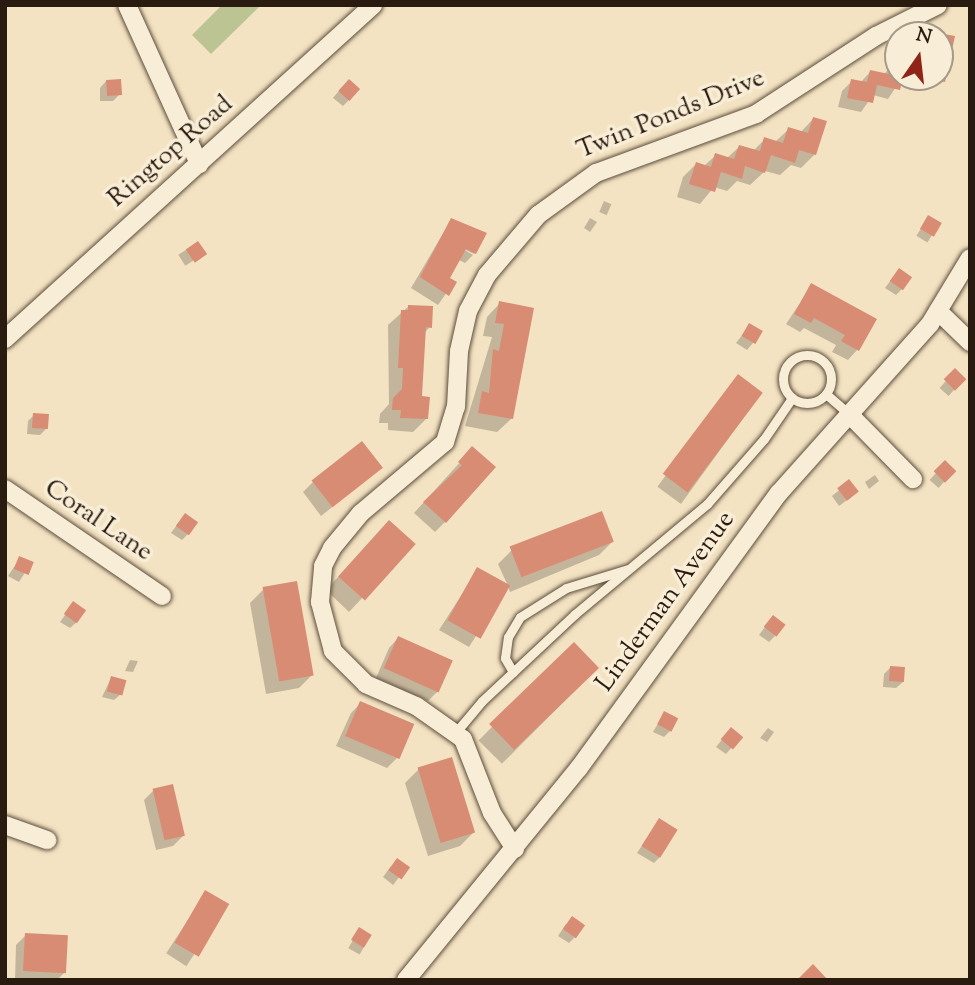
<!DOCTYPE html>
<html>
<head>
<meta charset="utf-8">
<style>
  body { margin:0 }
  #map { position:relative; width:975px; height:985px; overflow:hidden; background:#f4e3c2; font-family:"Sorts Mill Goudy",serif }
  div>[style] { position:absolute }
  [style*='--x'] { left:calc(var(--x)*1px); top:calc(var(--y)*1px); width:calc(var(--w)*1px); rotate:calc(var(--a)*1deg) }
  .green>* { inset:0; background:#bcc493 }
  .shadow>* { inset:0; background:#0003; transform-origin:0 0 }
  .building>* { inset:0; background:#d88c73; transform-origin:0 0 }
  .roads { filter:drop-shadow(0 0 2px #5c4d3c) drop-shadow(0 0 2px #5c4d3c) }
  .service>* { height:9px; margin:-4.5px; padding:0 4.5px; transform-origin:4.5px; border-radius:4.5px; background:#f8edd7 }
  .service>.ring { margin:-4.5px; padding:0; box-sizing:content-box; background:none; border:9px solid #f8edd7; border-radius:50% }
  .minor>* { height:18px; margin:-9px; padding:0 9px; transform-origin:9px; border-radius:9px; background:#f8edd7 }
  span { translate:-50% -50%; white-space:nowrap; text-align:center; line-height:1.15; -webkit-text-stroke:7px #f8edd7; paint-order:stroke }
  .street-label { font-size:26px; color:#291b0f }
  .frame { position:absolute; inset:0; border:7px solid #291b0f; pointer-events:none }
  .north { position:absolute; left:884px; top:21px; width:70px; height:70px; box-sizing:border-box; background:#f8edd7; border:2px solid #a59987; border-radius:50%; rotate:14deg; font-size:19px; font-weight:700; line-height:28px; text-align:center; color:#291b0f }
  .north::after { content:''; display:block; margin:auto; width:24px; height:32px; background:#8f2418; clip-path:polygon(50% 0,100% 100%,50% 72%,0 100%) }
</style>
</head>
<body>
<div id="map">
  <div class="green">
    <i style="clip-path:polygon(222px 5px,260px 6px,211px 54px,192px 35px)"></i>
  </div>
  <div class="shadow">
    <i style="clip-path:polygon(944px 36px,947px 64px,940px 71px,940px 40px)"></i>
    <i style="clip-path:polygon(895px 59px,898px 77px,921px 77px,913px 84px,900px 81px,888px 99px,873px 95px,861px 112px,838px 107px,842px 91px,852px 81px,860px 83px,870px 72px,884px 75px)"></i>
    <i style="clip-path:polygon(106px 81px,120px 94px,113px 101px,100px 101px,100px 88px)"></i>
    <i style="clip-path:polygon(342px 87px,349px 100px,343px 106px,333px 98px)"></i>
    <i style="clip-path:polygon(813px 119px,815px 154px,801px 168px,791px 165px,780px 175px,765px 171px,750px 185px,737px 181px,727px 191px,714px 187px,700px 204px,677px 197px,683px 177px,696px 164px,704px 166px,716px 155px,727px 158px,739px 147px,753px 151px,765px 139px,775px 142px,789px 129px,800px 133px)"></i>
    <i style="left:604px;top:201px;width:8px;height:12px;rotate:23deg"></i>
    <i style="left:928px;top:217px;width:13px;height:22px;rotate:32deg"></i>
    <i style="clip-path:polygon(590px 218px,597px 222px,590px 232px,584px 228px)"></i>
    <i style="clip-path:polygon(451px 220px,485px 234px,474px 254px,458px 246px,473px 255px,465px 263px,459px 260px,448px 279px,454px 282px,438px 305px,411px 288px)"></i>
    <i style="left:197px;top:243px;width:13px;height:22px;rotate:58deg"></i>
    <i style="clip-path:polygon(893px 277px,902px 289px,896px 295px,885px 288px)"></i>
    <i style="clip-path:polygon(812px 285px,857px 350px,848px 360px,832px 352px,836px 345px,804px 328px,800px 332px,786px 324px)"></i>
    <i style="clip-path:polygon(500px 303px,532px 309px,511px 419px,497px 432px,465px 426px,492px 337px,483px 336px,487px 317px)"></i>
    <i style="clip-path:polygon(409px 306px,430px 327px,424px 333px,420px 398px,426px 419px,413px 432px,388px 430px,388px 423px,379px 423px,380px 414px,389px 404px,388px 325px)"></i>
    <i style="clip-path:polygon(750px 325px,753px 343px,747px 350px,736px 343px)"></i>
    <i style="left:955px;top:371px;width:12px;height:23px;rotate:42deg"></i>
    <i style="left:738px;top:376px;width:29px;height:137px;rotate:36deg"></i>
    <i style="clip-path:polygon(34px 415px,46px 429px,40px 435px,27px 434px,28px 421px)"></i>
    <i style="clip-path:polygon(472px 449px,445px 522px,435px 532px,414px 513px)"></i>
    <i style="left:945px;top:463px;width:12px;height:23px;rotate:42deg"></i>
    <i style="clip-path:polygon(875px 475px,879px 481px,869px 489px,865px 482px)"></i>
    <i style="clip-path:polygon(370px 477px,321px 516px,303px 492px,313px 482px)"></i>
    <i style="clip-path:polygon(849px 482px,850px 498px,839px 506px,832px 496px)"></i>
    <i style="clip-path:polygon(179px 522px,188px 534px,182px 540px,171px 533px)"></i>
    <i style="clip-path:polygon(376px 536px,413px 544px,349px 612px,326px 590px)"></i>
    <i style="clip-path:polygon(612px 542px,599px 555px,510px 592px,508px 586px,469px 647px,439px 630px,478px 569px,508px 586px,498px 564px,512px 550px)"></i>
    <i style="clip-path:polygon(20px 558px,31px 563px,19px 582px,8px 576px)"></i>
    <i style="clip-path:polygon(264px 589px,312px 675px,299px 688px,266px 694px,250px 603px)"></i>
    <i style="clip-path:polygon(73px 604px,77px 622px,70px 628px,60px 622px)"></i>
    <i style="clip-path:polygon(767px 624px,775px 636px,769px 642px,759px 635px)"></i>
    <i style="clip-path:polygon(398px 638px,438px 691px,428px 701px,376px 678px,389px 648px)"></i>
    <i style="left:574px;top:645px;width:33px;height:135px;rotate:45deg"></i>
    <i style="clip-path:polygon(130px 660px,138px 661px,133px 672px,125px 671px)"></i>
    <i style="clip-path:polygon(890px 668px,903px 682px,896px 688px,883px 687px,884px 674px)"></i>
    <i style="clip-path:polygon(111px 678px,121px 694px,114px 700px,102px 697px)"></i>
    <i style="clip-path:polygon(361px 703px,411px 725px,397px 758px,387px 768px,336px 746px,351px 713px)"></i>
    <i style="clip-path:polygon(664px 713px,670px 731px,664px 737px,653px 732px)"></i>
    <i style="clip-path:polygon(768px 728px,774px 732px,767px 742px,760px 738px)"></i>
    <i style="clip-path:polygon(725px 736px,741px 737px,726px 754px,716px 747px)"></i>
    <i style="clip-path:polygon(419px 769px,473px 833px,460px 846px,428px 856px,405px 783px)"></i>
    <i style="clip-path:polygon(154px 790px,183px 836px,173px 846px,156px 850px,144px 800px)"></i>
    <i style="clip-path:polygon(659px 820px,660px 857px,654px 863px,637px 853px)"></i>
    <i style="clip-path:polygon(391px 866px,407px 867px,393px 885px,383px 877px)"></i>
    <i style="left:206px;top:892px;width:24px;height:73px;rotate:33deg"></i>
    <i style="clip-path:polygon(566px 924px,575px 937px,569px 943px,558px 936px)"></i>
    <i style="left:359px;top:929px;width:13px;height:22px;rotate:29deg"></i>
    <i style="clip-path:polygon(26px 935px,65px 972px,57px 980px,15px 980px,16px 945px)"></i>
  </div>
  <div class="building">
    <i style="clip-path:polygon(944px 34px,955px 36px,945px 82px,940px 81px)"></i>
    <i style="clip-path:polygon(870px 70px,903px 77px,900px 90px,877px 85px,873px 103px,847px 98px,851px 79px,867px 82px)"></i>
    <i style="left:121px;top:79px;width:16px;height:15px;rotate:86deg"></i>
    <i style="left:349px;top:79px;width:15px;height:16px;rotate:42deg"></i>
    <i style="clip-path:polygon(813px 117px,827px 121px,816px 155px,799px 150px,795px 163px,771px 155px,765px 173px,745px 166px,742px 179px,721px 172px,715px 192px,689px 184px,696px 162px,711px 167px,715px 153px,734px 159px,739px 145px,760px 151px,764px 137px,783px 143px,788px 127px,808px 133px)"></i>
    <i style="left:928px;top:215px;width:16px;height:16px;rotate:30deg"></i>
    <i style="clip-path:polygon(451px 218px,487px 233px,476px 254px,466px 249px,450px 278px,457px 282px,449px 296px,420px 277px)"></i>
    <i style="left:198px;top:241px;width:16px;height:15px;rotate:55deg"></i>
    <i style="left:899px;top:268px;width:16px;height:16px;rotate:35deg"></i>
    <i style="clip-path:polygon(811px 283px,877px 319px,859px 351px,841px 341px,845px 335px,814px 318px,811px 323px,794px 314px)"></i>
    <i style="clip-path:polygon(499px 301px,534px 308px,513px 419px,478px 413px,482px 391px,489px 393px,493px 349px,499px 351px,504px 324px,495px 323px)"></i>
    <i style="clip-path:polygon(408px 305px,433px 306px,432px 328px,426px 327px,422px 396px,430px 397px,428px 419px,400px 418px,401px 410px,392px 410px,393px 398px,402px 389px,403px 368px,398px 368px,401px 310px,408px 310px)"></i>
    <i style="left:749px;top:323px;width:16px;height:15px;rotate:30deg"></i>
    <i style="left:955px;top:368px;width:16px;height:16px;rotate:45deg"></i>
    <i style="left:738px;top:374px;width:31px;height:125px;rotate:37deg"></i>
    <i style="left:33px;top:413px;width:16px;height:15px;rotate:4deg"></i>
    <i style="left:362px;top:441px;width:34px;height:64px;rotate:52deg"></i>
    <i style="clip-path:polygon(472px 446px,496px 467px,446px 523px,423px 502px,462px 465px,458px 462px)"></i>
    <i style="left:945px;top:460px;width:16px;height:16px;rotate:45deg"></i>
    <i style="left:849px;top:479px;width:16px;height:15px;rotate:52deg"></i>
    <i style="left:602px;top:511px;width:33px;height:99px;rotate:69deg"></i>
    <i style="left:185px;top:513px;width:16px;height:16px;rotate:35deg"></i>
    <i style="left:389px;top:520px;width:36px;height:76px;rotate:42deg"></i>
    <i style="left:19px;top:556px;width:16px;height:14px;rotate:22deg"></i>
    <i style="left:477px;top:567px;width:38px;height:61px;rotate:29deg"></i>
    <i style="left:297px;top:581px;width:96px;height:35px;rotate:80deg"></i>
    <i style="left:73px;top:601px;width:16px;height:16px;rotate:35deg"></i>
    <i style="left:773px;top:615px;width:16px;height:15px;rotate:38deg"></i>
    <i style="left:398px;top:636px;width:60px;height:35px;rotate:24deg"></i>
    <i style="left:574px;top:642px;width:36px;height:118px;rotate:46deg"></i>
    <i style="left:890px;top:666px;width:15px;height:15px;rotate:4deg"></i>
    <i style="left:111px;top:676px;width:16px;height:16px;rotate:15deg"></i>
    <i style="left:360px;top:701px;width:59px;height:38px;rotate:23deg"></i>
    <i style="left:664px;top:711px;width:16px;height:15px;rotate:27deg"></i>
    <i style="left:731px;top:727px;width:16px;height:16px;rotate:40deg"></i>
    <i style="left:452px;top:757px;width:79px;height:36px;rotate:73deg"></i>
    <i style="left:173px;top:784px;width:53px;height:21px;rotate:77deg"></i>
    <i style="left:659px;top:818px;width:22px;height:33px;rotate:32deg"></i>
    <i style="left:397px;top:858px;width:16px;height:15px;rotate:35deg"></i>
    <i style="left:205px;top:890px;width:28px;height:61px;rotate:30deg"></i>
    <i style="left:572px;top:916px;width:16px;height:16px;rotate:35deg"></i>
    <i style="left:359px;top:927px;width:15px;height:15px;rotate:32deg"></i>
    <i style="left:25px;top:933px;width:43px;height:38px;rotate:3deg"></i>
    <i style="clip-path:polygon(813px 964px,828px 980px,797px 980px)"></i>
  </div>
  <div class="roads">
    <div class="service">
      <i class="ring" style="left:783px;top:355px;width:39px;height:39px"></i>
      <i style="--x:826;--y:394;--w:32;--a:41"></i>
      <i style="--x:513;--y:672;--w:16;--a:-120"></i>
      <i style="--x:505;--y:658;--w:21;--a:-82"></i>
      <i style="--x:508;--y:637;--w:23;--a:-59"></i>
      <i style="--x:520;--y:617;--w:54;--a:-32.2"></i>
      <i style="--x:566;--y:588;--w:65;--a:-17"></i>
      <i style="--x:456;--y:732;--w:40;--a:-50"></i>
      <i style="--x:482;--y:701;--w:127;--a:-43.1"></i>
      <i style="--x:575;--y:614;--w:172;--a:-39.8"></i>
      <i style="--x:707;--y:504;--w:86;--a:-48.8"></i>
      <i style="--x:764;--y:439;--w:50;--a:-55.7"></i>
    </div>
    <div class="minor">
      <i style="--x:127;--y:5;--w:175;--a:65.6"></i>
      <i style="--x:938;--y:311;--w:45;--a:44.1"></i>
      <i style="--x:5;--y:339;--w:497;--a:-42.2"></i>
      <i style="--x:850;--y:415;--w:90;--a:45.5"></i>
      <i style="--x:5;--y:489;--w:190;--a:34.3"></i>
      <i style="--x:5;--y:825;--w:45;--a:19.7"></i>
      <i style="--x:515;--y:849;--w:43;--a:-122.6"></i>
      <i style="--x:492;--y:813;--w:79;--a:-111.4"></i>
      <i style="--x:463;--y:739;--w:57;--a:-144.9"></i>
      <i style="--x:416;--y:706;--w:55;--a:-156.3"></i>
      <i style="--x:366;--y:684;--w:47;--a:-135"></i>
      <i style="--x:333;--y:651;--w:51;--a:-104.9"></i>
      <i style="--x:320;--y:602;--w:36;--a:-85"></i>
      <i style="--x:323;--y:566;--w:20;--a:-63"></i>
      <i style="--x:332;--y:548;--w:45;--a:-50.4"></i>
      <i style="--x:361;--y:513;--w:110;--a:-40.2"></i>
      <i style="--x:445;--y:442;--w:37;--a:-73"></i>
      <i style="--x:456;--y:407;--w:56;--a:-86.9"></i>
      <i style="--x:459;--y:351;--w:41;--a:-77.3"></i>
      <i style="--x:468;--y:311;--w:41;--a:-62.2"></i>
      <i style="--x:487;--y:275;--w:79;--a:-49.6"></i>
      <i style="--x:538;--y:215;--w:72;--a:-35.9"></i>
      <i style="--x:596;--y:173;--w:171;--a:-20.2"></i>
      <i style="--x:756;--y:114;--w:143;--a:-33"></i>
      <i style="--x:876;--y:36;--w:69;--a:-26.6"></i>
      <i style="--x:406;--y:980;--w:274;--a:-50.8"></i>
      <i style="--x:579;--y:768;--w:340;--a:-54"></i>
      <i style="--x:779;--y:493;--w:227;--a:-48.2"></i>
      <i style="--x:930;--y:324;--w:77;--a:-58.8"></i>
    </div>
  </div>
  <div class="street-label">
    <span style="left:671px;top:115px;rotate:-22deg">Twin Ponds Drive</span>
    <span style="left:171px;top:152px;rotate:-41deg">Ringtop Road</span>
    <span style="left:98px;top:521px;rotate:34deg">Coral Lane</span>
    <span style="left:666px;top:602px;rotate:-54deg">Linderman Avenue</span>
  </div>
  <div class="frame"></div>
  <div class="north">N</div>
</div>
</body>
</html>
